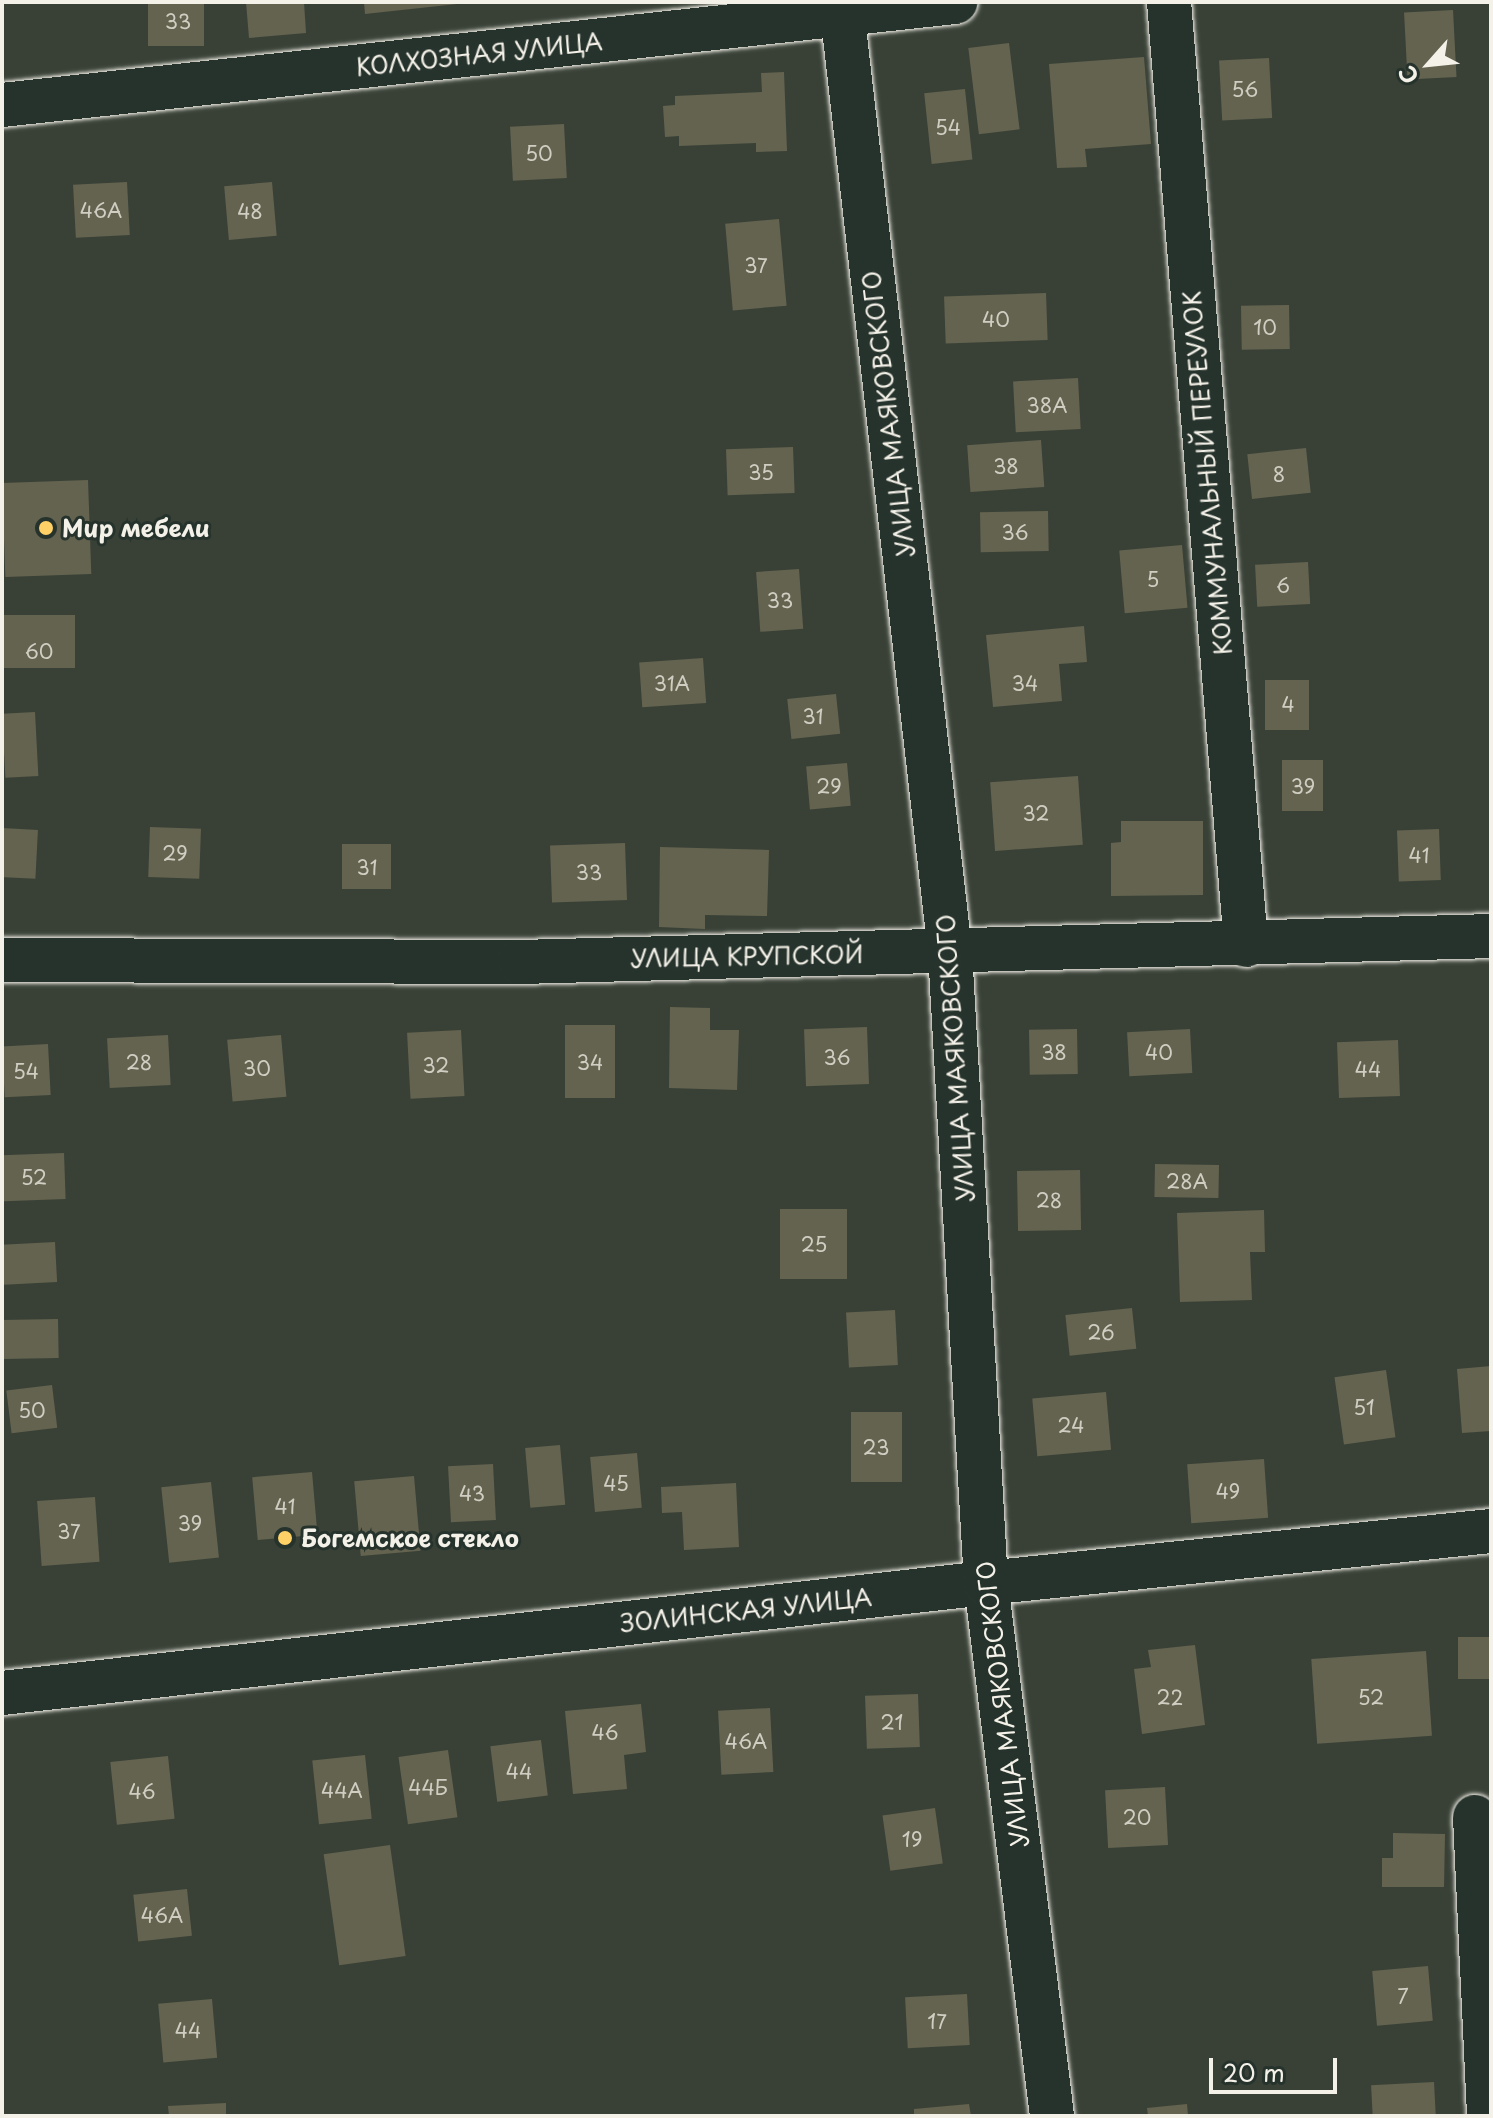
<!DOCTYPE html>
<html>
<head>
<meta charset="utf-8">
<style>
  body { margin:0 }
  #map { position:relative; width:1493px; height:2118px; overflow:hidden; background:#394137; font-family:"Playpen Sans",sans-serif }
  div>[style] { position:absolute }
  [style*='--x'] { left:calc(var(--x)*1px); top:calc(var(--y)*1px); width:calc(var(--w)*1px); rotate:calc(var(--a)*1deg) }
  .building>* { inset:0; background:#64634f; transform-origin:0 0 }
  .roads { filter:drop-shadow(0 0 2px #f4f1e8) drop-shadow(0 0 2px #f4f1e8) }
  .minor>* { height:44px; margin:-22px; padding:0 22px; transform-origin:22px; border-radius:22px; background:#26332d }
  .dots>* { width:22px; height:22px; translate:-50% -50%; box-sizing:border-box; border:4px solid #26332d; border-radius:50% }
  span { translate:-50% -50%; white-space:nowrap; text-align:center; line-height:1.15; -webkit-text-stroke:6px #26332d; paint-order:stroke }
  .number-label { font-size:20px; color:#d0cec2 }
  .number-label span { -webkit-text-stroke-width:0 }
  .street-label { font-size:24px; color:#f4f1e8 }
  .poi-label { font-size:24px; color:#f4f1e8; font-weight:700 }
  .left { translate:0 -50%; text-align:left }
  .frame { position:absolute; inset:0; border:4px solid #f4f1e8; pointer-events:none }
  .north { position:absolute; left:1389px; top:24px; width:80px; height:80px; -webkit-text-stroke:6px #26332d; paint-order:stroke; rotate:243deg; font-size:22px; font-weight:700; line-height:32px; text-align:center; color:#f4f1e8 }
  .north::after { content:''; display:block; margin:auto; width:28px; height:36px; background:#f4f1e8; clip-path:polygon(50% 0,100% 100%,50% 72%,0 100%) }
  .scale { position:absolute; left:1209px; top:2058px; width:128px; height:36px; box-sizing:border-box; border:4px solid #f4f1e8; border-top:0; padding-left:10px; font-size:24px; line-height:28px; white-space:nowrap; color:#f4f1e8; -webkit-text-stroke:6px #26332d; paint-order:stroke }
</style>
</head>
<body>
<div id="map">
  <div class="building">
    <i style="left:148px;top:2px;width:56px;height:44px"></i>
    <i style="clip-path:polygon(246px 2px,304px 2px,306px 33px,249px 38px)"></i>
    <i style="clip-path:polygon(364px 2px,457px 2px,457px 4px,365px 14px)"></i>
    <i style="left:1453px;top:10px;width:67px;height:49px;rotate:87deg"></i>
    <i style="left:1009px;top:43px;width:87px;height:41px;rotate:83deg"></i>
    <i style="clip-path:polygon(1144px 57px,1151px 144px,1085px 149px,1087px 167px,1057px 168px,1049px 64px)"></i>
    <i style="left:1269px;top:58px;width:60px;height:50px;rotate:87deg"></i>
    <i style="clip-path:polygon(784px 72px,787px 151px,756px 152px,756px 143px,679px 146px,679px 136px,665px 137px,663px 106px,675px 105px,675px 96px,762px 92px,761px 73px)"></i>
    <i style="left:965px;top:89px;width:71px;height:41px;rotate:84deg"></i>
    <i style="left:564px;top:124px;width:54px;height:54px;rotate:87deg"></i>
    <i style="left:127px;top:182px;width:53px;height:54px;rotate:87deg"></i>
    <i style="left:272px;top:182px;width:54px;height:48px;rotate:85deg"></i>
    <i style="left:779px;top:219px;width:87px;height:54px;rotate:85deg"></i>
    <i style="left:1046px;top:293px;width:47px;height:102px;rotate:88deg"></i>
    <i style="left:1289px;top:305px;width:44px;height:48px;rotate:89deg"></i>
    <i style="left:1078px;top:378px;width:51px;height:65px;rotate:87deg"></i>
    <i style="left:1041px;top:440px;width:47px;height:74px;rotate:86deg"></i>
    <i style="left:793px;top:447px;width:46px;height:67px;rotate:88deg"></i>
    <i style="left:1306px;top:448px;width:45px;height:59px;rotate:84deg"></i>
    <i style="left:88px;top:480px;width:94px;height:86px;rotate:88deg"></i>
    <i style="left:1048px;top:511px;width:40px;height:68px;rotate:89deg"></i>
    <i style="left:1182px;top:545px;width:63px;height:63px;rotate:85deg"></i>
    <i style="left:1308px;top:562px;width:42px;height:53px;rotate:87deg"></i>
    <i style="left:799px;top:569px;width:60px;height:43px;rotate:86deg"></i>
    <i style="left:75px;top:615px;width:53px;height:73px;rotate:90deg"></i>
    <i style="clip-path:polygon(1084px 626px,1087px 662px,1059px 664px,1062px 701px,993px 707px,986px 635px)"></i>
    <i style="left:703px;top:658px;width:45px;height:64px;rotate:86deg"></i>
    <i style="left:1265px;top:680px;width:44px;height:50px"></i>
    <i style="left:836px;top:694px;width:40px;height:49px;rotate:84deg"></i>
    <i style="left:35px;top:712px;width:64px;height:33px;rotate:87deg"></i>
    <i style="left:1282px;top:760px;width:41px;height:51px"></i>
    <i style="left:847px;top:763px;width:43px;height:41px;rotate:85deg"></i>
    <i style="left:1078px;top:776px;width:69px;height:88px;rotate:86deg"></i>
    <i style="clip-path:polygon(1121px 821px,1203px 821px,1203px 895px,1111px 896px,1111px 843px,1121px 842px)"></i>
    <i style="left:150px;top:827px;width:51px;height:50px;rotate:2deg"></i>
    <i style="left:2px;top:828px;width:36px;height:49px;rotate:3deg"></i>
    <i style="left:1439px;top:829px;width:51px;height:42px;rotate:88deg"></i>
    <i style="left:625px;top:843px;width:57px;height:75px;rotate:88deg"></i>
    <i style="left:342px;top:844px;width:49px;height:45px"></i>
    <i style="clip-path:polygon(660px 847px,769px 850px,767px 916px,705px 915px,705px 929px,659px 927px)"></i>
    <i style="clip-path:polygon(670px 1007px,710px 1008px,710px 1030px,739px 1030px,737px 1090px,669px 1088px)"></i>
    <i style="left:565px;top:1025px;width:50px;height:73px"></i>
    <i style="left:867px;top:1027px;width:57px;height:63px;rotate:88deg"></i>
    <i style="left:1077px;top:1029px;width:45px;height:48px;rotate:89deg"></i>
    <i style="left:1190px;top:1029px;width:44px;height:63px;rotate:87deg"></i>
    <i style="left:461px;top:1030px;width:66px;height:54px;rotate:87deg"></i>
    <i style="left:168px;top:1035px;width:50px;height:61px;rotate:87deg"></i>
    <i style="left:281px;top:1035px;width:62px;height:54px;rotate:85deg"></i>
    <i style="left:1398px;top:1040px;width:56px;height:61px;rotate:88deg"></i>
    <i style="left:48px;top:1044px;width:51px;height:46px;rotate:87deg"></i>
    <i style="left:64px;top:1153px;width:46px;height:62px;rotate:88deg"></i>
    <i style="left:1155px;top:1164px;width:64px;height:33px;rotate:1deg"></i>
    <i style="left:1080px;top:1170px;width:60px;height:63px;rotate:89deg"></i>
    <i style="left:780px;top:1209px;width:67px;height:70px"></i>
    <i style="clip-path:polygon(1264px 1210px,1265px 1252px,1250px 1252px,1252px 1300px,1180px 1302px,1177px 1213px)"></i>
    <i style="left:55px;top:1242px;width:40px;height:53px;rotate:87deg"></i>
    <i style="left:1132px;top:1308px;width:41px;height:67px;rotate:84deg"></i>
    <i style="left:895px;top:1310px;width:55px;height:49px;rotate:87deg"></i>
    <i style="left:58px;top:1319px;width:39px;height:56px;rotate:89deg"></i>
    <i style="clip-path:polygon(1491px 1366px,1491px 1431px,1462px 1433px,1457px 1369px)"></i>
    <i style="left:1386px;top:1370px;width:68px;height:52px;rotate:82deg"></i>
    <i style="left:52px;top:1385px;width:43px;height:46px;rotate:83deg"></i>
    <i style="left:1106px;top:1392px;width:58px;height:74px;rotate:85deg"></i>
    <i style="left:902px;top:1412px;width:70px;height:51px;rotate:90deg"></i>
    <i style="left:560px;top:1445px;width:60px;height:35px;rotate:85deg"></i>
    <i style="left:637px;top:1453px;width:55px;height:47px;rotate:85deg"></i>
    <i style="left:1264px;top:1459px;width:59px;height:77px;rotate:86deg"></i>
    <i style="left:493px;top:1464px;width:56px;height:45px;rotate:87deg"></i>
    <i style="left:312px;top:1472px;width:63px;height:60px;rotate:85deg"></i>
    <i style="left:414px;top:1476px;width:75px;height:60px;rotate:85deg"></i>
    <i style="left:211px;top:1482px;width:76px;height:50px;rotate:84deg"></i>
    <i style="clip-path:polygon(736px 1483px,739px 1547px,684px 1550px,682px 1512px,662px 1513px,661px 1487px)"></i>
    <i style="left:95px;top:1497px;width:65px;height:58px;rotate:86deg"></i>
    <i style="left:1491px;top:1637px;width:42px;height:33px;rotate:90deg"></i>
    <i style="clip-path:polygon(1195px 1645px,1205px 1725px,1142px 1734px,1134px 1669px,1151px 1667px,1148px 1650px)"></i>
    <i style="left:1426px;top:1651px;width:85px;height:115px;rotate:86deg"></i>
    <i style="left:918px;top:1694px;width:53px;height:53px;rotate:88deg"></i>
    <i style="clip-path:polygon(641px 1704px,646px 1752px,624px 1755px,627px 1789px,573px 1794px,565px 1711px)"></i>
    <i style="left:770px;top:1708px;width:64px;height:52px;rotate:87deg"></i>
    <i style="left:541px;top:1740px;width:56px;height:51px;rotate:83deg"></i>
    <i style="left:448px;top:1750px;width:68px;height:50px;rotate:82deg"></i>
    <i style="left:365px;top:1755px;width:64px;height:53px;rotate:84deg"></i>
    <i style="left:168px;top:1756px;width:63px;height:58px;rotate:84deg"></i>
    <i style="left:1165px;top:1787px;width:58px;height:60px;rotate:87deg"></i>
    <i style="left:935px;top:1808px;width:56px;height:53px;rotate:82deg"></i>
    <i style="clip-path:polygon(1393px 1833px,1445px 1834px,1444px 1887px,1382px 1887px,1382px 1858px,1393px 1858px)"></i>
    <i style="left:390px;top:1845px;width:112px;height:67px;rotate:82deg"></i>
    <i style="left:187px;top:1889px;width:47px;height:54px;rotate:84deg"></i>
    <i style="left:1428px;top:1966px;width:55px;height:56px;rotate:85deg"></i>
    <i style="left:967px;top:1994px;width:51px;height:62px;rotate:87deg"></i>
    <i style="left:212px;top:1999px;width:59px;height:54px;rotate:85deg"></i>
    <i style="left:1434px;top:2082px;width:34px;height:63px;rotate:87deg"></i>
    <i style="clip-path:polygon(226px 2103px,226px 2116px,169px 2116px,168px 2106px)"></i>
    <i style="clip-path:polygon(969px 2104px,971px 2116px,914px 2116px,914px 2109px)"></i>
    <i style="clip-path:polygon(1187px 2104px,1188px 2116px,1148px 2116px,1147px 2108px)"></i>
  </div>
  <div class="roads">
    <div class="minor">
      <i style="--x:841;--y:2;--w:955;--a:83.45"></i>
      <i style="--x:950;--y:951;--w:633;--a:86.74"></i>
      <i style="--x:986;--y:1583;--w:537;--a:82.94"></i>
      <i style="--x:1169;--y:2;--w:946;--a:85.33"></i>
      <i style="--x:2;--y:105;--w:959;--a:-6.17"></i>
      <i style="--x:2;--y:960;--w:518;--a:0.22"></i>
      <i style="--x:520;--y:962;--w:971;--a:-1.53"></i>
      <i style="--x:2;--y:1693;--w:990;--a:-6.38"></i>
      <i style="--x:986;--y:1583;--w:508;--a:-5.88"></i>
      <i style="--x:1475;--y:1817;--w:299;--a:87.3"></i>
    </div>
  </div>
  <div class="dots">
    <i style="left:46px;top:528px;background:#ffd166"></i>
    <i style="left:285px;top:1538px;background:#ffd166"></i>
  </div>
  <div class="number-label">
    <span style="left:178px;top:21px">33</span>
    <span style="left:1245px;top:89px">56</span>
    <span style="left:948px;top:127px">54</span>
    <span style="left:539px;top:153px">50</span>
    <span style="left:101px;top:210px">46А</span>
    <span style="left:250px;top:211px">48</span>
    <span style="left:756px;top:265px">37</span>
    <span style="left:996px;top:319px">40</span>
    <span style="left:1265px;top:327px">10</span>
    <span style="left:1047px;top:405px">38А</span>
    <span style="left:1006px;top:466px">38</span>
    <span style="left:761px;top:472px">35</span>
    <span style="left:1279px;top:474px">8</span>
    <span style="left:1015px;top:532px">36</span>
    <span style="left:1153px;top:579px">5</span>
    <span style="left:1283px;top:585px">6</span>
    <span style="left:780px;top:600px">33</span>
    <span style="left:39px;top:651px">60</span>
    <span style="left:672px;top:683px">31А</span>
    <span style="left:1025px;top:683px">34</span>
    <span style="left:1288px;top:704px">4</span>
    <span style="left:813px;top:716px">31</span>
    <span style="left:829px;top:786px">29</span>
    <span style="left:1303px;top:786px">39</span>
    <span style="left:1036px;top:813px">32</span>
    <span style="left:175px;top:853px">29</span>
    <span style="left:1419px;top:855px">41</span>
    <span style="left:367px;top:867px">31</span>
    <span style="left:589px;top:872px">33</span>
    <span style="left:1054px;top:1052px">38</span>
    <span style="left:1159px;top:1052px">40</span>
    <span style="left:837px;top:1057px">36</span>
    <span style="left:139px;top:1062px">28</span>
    <span style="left:590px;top:1062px">34</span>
    <span style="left:436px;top:1065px">32</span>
    <span style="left:257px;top:1068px">30</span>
    <span style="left:1368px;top:1069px">44</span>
    <span style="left:26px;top:1071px">54</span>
    <span style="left:34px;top:1177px">52</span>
    <span style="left:1187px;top:1181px">28А</span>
    <span style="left:1049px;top:1200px">28</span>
    <span style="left:814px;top:1244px">25</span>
    <span style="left:1101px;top:1332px">26</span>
    <span style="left:1364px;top:1407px">51</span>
    <span style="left:32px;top:1410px">50</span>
    <span style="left:1071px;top:1425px">24</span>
    <span style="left:876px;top:1447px">23</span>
    <span style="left:616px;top:1483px">45</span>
    <span style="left:1228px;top:1491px">49</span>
    <span style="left:472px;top:1493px">43</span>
    <span style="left:285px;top:1506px">41</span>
    <span style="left:190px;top:1523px">39</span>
    <span style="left:69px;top:1531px">37</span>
    <span style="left:1170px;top:1697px">22</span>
    <span style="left:1371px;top:1697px">52</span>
    <span style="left:892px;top:1722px">21</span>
    <span style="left:605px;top:1732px">46</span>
    <span style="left:746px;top:1741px">46А</span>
    <span style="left:519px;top:1771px">44</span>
    <span style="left:428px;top:1787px">44Б</span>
    <span style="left:342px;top:1790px">44А</span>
    <span style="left:142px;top:1791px">46</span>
    <span style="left:1137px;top:1817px">20</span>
    <span style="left:912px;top:1839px">19</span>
    <span style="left:162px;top:1915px">46А</span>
    <span style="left:1403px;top:1996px">7</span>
    <span style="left:937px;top:2021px">17</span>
    <span style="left:188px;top:2030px">44</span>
  </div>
  <div class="street-label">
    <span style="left:479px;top:54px;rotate:-6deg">КОЛХОЗНАЯ УЛИЦА</span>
    <span style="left:888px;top:414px;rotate:-97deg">УЛИЦА МАЯКОВСКОГО</span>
    <span style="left:1207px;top:473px;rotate:-95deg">КОММУНАЛЬНЫЙ ПЕРЕУЛОК</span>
    <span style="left:747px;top:956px;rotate:-1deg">УЛИЦА КРУПСКОЙ</span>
    <span style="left:955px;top:1058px;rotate:-94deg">УЛИЦА МАЯКОВСКОГО</span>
    <span style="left:746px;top:1610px;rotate:-6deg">ЗОЛИНСКАЯ УЛИЦА</span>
    <span style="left:1002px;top:1704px;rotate:-97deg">УЛИЦА МАЯКОВСКОГО</span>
  </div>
  <div class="poi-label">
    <span class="left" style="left:62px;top:528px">Мир мебели</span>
    <span class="left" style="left:301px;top:1538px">Богемское стекло</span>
  </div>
  <div class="frame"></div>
  <div class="north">С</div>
  <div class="scale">20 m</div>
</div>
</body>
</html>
